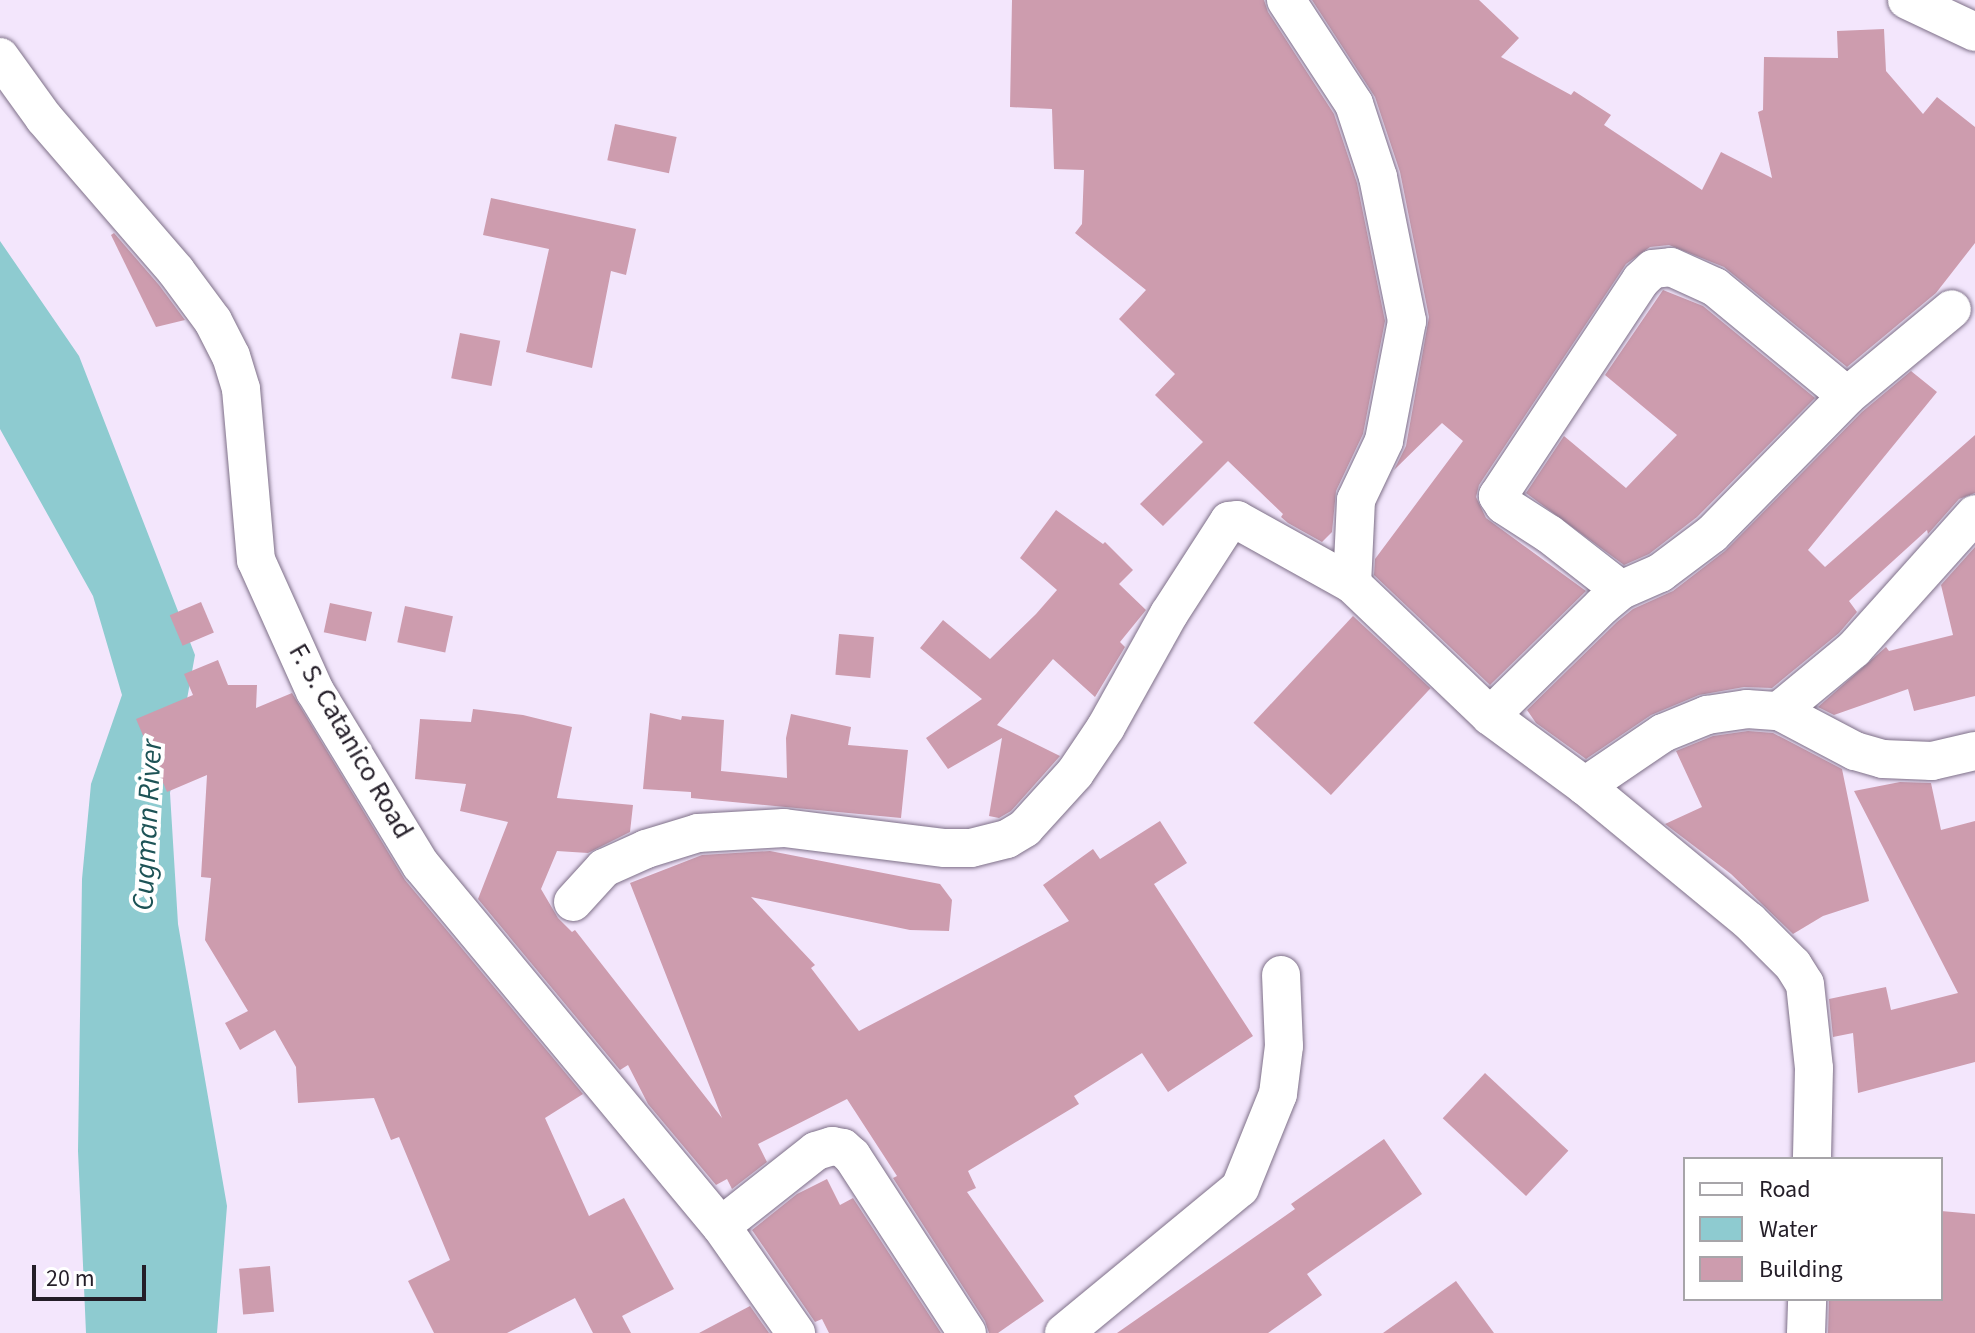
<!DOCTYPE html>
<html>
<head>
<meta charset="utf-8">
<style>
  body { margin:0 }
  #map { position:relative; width:1975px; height:1333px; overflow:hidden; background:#f3e6fc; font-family:"Source Sans 3",sans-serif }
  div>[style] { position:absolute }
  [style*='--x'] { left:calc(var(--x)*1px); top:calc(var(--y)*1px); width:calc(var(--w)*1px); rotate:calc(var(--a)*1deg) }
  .water>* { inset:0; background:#8ecbd0 }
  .building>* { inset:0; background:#cd9cae; transform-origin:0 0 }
  .roads { filter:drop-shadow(0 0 2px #7e7088) drop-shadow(0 0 2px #7e7088) }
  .minor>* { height:38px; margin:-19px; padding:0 19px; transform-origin:19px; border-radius:19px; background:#fff }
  span { translate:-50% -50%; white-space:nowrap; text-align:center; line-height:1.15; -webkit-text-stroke:8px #fff; paint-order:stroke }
  .street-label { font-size:28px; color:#241e28 }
  .water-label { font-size:30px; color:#1d5356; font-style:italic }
  .legend { position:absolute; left:1683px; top:1157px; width:260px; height:144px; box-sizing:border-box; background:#fff; border:2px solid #a7a5a9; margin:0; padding:10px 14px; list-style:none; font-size:24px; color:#241e28 }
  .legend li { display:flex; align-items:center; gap:16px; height:40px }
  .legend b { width:40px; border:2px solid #a7a5a9 }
  .scale { position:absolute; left:32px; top:1265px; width:114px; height:36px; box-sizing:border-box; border:4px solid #241e28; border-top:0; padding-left:10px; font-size:24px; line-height:28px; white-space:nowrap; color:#241e28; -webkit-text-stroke:6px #fff; paint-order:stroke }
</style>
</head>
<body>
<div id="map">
  <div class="water">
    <i style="clip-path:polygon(0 241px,79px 356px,195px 655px,170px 793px,178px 924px,227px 1206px,217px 1333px,86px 1333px,78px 1151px,82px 879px,91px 784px,122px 695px,93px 596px,0 429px)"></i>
  </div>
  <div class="building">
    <i style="clip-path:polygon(1012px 0,1264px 0,1268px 12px,1334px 114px,1357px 183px,1385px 321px,1363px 434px,1336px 491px,1332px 532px,1322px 542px,1288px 523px,1281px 517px,1283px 514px,1228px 461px,1163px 526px,1140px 504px,1203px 442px,1155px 395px,1175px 374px,1119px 319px,1146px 290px,1075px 233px,1082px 224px,1084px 170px,1054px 169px,1052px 109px,1010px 107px)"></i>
    <i style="clip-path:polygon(1312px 0,1479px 0,1519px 38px,1501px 57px,1571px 95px,1574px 91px,1611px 115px,1604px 125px,1702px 190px,1721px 152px,1772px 178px,1758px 112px,1763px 110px,1764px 57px,1838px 58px,1837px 31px,1884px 29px,1886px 71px,1923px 114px,1937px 97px,1975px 127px,1975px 243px,1936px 293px,1847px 367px,1724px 267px,1669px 245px,1650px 247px,1626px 264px,1479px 485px,1476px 497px,1486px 518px,1586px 591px,1490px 685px,1374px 575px,1375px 559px,1463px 441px,1442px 423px,1394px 470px,1406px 446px,1429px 317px,1400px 172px,1375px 97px)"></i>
    <i style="left:615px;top:124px;width:63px;height:37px;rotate:12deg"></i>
    <i style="clip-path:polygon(491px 198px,636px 229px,626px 275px,611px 271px,592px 368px,526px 352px,549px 249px,483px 235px)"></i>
    <i style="clip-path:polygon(114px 233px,159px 285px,185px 320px,156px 327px,111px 235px)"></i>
    <i style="clip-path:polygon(1663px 290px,1703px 306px,1815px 398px,1697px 517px,1649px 554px,1624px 565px,1526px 493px,1564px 436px,1626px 488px,1677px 435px,1605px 375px)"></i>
    <i style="left:460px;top:333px;width:41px;height:46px;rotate:11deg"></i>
    <i style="clip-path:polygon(1911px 371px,1937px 392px,1808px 550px,1825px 567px,1975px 435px,1975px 493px,1959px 499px,1928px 534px,1927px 530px,1849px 601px,1857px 612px,1839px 633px,1772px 688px,1744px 687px,1699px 695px,1651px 715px,1586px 759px,1536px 723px,1527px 710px,1617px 622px,1633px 609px,1673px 591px,1725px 551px,1862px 412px)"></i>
    <i style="clip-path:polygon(1056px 510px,1103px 544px,1105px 542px,1133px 570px,1119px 584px,1146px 610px,1120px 642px,1125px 647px,1095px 697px,1053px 659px,997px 725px,1060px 756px,1011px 811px,999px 818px,989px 816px,1002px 738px,948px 769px,926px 738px,982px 699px,920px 648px,943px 620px,990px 659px,1036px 614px,1057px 590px,1020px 558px)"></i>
    <i style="clip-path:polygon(1975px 547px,1975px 696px,1914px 711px,1908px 689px,1834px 715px,1818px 707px,1886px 647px,1889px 651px,1953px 635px,1941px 585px)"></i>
    <i style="left:201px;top:602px;width:33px;height:34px;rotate:67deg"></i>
    <i style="left:330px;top:603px;width:43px;height:30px;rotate:12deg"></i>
    <i style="left:405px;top:606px;width:49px;height:37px;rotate:12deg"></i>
    <i style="left:1353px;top:616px;width:106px;height:146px;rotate:43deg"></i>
    <i style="left:839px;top:634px;width:35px;height:41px;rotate:5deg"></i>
    <i style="clip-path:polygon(218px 660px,228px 685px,257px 685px,256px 708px,292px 693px,405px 880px,583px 1094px,545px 1118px,589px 1216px,624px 1198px,674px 1289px,622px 1316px,631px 1333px,593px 1333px,575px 1298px,507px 1333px,434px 1333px,408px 1281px,450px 1260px,399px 1137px,391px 1140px,374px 1098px,298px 1103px,296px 1067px,275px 1030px,240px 1050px,225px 1023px,248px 1011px,205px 940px,211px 878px,201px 877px,207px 775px,167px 792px,136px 719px,193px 695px,184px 674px)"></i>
    <i style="clip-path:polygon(473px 709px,523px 715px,572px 727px,557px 798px,633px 805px,630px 832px,588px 853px,557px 851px,541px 889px,558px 918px,572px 932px,575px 930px,722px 1118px,630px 883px,702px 855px,770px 851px,940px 884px,952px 900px,949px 931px,910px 930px,751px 897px,815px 965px,811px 968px,859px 1031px,1069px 921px,1043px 885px,1093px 849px,1100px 859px,1160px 821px,1187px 863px,1154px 884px,1253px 1036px,1168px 1092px,1142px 1053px,1074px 1096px,1079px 1104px,968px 1171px,976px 1188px,967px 1192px,1044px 1301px,998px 1333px,989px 1333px,985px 1321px,893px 1178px,897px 1176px,847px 1099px,758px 1144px,767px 1162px,732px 1189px,727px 1179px,716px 1185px,648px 1104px,628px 1065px,620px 1070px,478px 899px,508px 822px,460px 811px,466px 784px,415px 779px,420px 719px,471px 722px)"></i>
    <i style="clip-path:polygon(650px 713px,681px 720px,682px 716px,724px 720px,721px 771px,787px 778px,786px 738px,791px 714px,851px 727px,848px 745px,908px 750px,901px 818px,691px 798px,691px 792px,643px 789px)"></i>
    <i style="clip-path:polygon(1748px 731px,1773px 733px,1842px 769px,1869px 901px,1823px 916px,1793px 934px,1731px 874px,1665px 824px,1702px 807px,1676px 751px,1713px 736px)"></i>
    <i style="clip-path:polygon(1900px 782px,1931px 783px,1941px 830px,1975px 821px,1975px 1062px,1858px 1093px,1853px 1033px,1833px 1037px,1829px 999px,1886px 987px,1891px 1010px,1958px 993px,1854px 791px)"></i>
    <i style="left:1485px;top:1073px;width:114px;height:62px;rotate:43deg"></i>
    <i style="clip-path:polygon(1384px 1139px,1422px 1194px,1307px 1274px,1322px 1295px,1268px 1333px,1117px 1333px,1295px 1209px,1291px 1204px)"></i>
    <i style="clip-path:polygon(827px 1179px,840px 1205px,853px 1198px,941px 1333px,829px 1333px,822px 1319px,815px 1322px,752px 1230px,797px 1194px)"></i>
    <i style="clip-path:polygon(1941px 1211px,1975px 1214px,1975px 1333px,1828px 1333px,1829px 1299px,1941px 1299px)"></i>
    <i style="left:270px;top:1266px;width:46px;height:31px;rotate:85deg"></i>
    <i style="clip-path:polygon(1456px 1281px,1494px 1333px,1383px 1333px)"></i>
    <i style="clip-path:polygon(750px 1306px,769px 1333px,699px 1333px)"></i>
  </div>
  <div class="roads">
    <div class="minor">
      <i style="--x:1286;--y:0;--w:124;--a:56.8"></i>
      <i style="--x:1354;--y:104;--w:77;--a:71.8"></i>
      <i style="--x:1378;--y:177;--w:147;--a:78.6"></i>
      <i style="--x:1407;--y:321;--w:122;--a:100.9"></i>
      <i style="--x:1384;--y:441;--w:65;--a:115.4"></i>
      <i style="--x:1356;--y:500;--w:84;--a:92.7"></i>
      <i style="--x:1907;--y:0;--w:75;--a:25.2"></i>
      <i style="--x:0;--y:57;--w:75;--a:54.2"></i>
      <i style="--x:44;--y:118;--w:202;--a:49.2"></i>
      <i style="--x:176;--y:271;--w:62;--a:53.5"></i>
      <i style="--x:213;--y:321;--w:39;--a:63"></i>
      <i style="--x:231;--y:356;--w:34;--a:73"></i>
      <i style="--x:241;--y:389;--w:172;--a:85"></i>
      <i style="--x:256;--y:560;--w:144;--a:65.8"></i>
      <i style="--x:315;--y:691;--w:204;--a:58.7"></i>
      <i style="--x:421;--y:865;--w:469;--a:50.3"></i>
      <i style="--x:721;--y:1226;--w:131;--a:55"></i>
      <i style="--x:1621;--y:590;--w:91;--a:-142.1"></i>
      <i style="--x:1549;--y:534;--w:54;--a:-147.2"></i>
      <i style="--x:1504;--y:505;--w:11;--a:-124"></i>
      <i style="--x:1498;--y:496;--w:259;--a:-56.5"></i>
      <i style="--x:1641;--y:280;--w:16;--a:-43"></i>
      <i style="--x:1653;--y:269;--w:18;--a:-6"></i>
      <i style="--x:1671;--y:267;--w:48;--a:24.4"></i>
      <i style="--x:1715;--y:287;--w:171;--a:39.5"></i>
      <i style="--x:1779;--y:711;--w:97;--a:-39.6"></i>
      <i style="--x:1854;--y:649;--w:181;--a:-48.1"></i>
      <i style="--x:1490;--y:716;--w:157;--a:-44.5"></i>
      <i style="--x:1602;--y:606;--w:25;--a:-40"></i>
      <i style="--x:1621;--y:590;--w:43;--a:-23.6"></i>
      <i style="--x:1660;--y:573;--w:65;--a:-36.9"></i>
      <i style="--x:1712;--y:534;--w:193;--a:-45.6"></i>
      <i style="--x:1847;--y:396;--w:136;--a:-39.6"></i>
      <i style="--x:1585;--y:786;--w:94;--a:-34.2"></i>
      <i style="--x:1663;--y:733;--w:48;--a:-22.2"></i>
      <i style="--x:1707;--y:715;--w:40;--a:-8.5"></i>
      <i style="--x:1747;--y:709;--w:32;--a:4"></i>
      <i style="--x:1779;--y:711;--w:86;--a:27.8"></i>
      <i style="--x:1855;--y:751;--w:29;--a:16"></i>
      <i style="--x:1883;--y:759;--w:49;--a:2.3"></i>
      <i style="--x:1932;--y:761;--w:44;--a:-13.1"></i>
      <i style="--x:573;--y:902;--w:46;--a:-47.6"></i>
      <i style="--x:604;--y:868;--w:46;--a:-24.3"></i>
      <i style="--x:646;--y:849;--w:54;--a:-17.1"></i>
      <i style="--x:698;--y:833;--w:86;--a:-3.3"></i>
      <i style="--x:784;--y:828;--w:162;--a:7.1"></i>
      <i style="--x:945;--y:848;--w:26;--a:0"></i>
      <i style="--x:971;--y:848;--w:37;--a:-14"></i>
      <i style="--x:1007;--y:839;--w:21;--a:-31"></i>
      <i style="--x:1025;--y:828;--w:74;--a:-47.7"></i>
      <i style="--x:1075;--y:773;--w:55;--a:-56"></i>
      <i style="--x:1106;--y:727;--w:129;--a:-60.9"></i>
      <i style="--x:1169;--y:614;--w:111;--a:-57.2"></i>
      <i style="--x:1229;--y:521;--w:8;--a:-7"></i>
      <i style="--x:1237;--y:520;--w:132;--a:29.1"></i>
      <i style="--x:1352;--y:584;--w:191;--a:43.7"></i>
      <i style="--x:1490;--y:716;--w:118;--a:36.4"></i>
      <i style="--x:1585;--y:786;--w:212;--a:39.5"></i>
      <i style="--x:1749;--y:921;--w:62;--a:45"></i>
      <i style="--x:1793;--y:965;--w:22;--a:58"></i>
      <i style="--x:1805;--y:984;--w:84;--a:83.9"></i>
      <i style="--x:1814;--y:1068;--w:91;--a:91.3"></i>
      <i style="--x:721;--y:1226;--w:121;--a:-38.3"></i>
      <i style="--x:816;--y:1151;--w:17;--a:-17"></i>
      <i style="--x:832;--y:1146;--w:11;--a:10"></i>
      <i style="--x:843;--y:1148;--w:12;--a:42"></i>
      <i style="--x:852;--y:1156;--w:211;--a:57"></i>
      <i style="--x:1064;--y:1333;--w:228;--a:-39.5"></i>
      <i style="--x:1240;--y:1188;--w:101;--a:-68"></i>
      <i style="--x:1278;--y:1094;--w:48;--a:-82.9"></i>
      <i style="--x:1284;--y:1046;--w:71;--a:-92.4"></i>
      <i style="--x:1806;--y:1333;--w:34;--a:-88"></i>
    </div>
  </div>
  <div class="street-label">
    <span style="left:351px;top:741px;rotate:60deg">F. S. Catanico Road</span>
  </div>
  <div class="water-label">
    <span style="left:148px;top:825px;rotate:-87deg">Cugman River</span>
  </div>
  <ul class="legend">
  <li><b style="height:10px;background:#fff"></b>Road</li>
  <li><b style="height:22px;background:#8ecbd0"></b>Water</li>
  <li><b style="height:22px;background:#cd9cae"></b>Building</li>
  </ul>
  <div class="scale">20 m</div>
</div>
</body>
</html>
